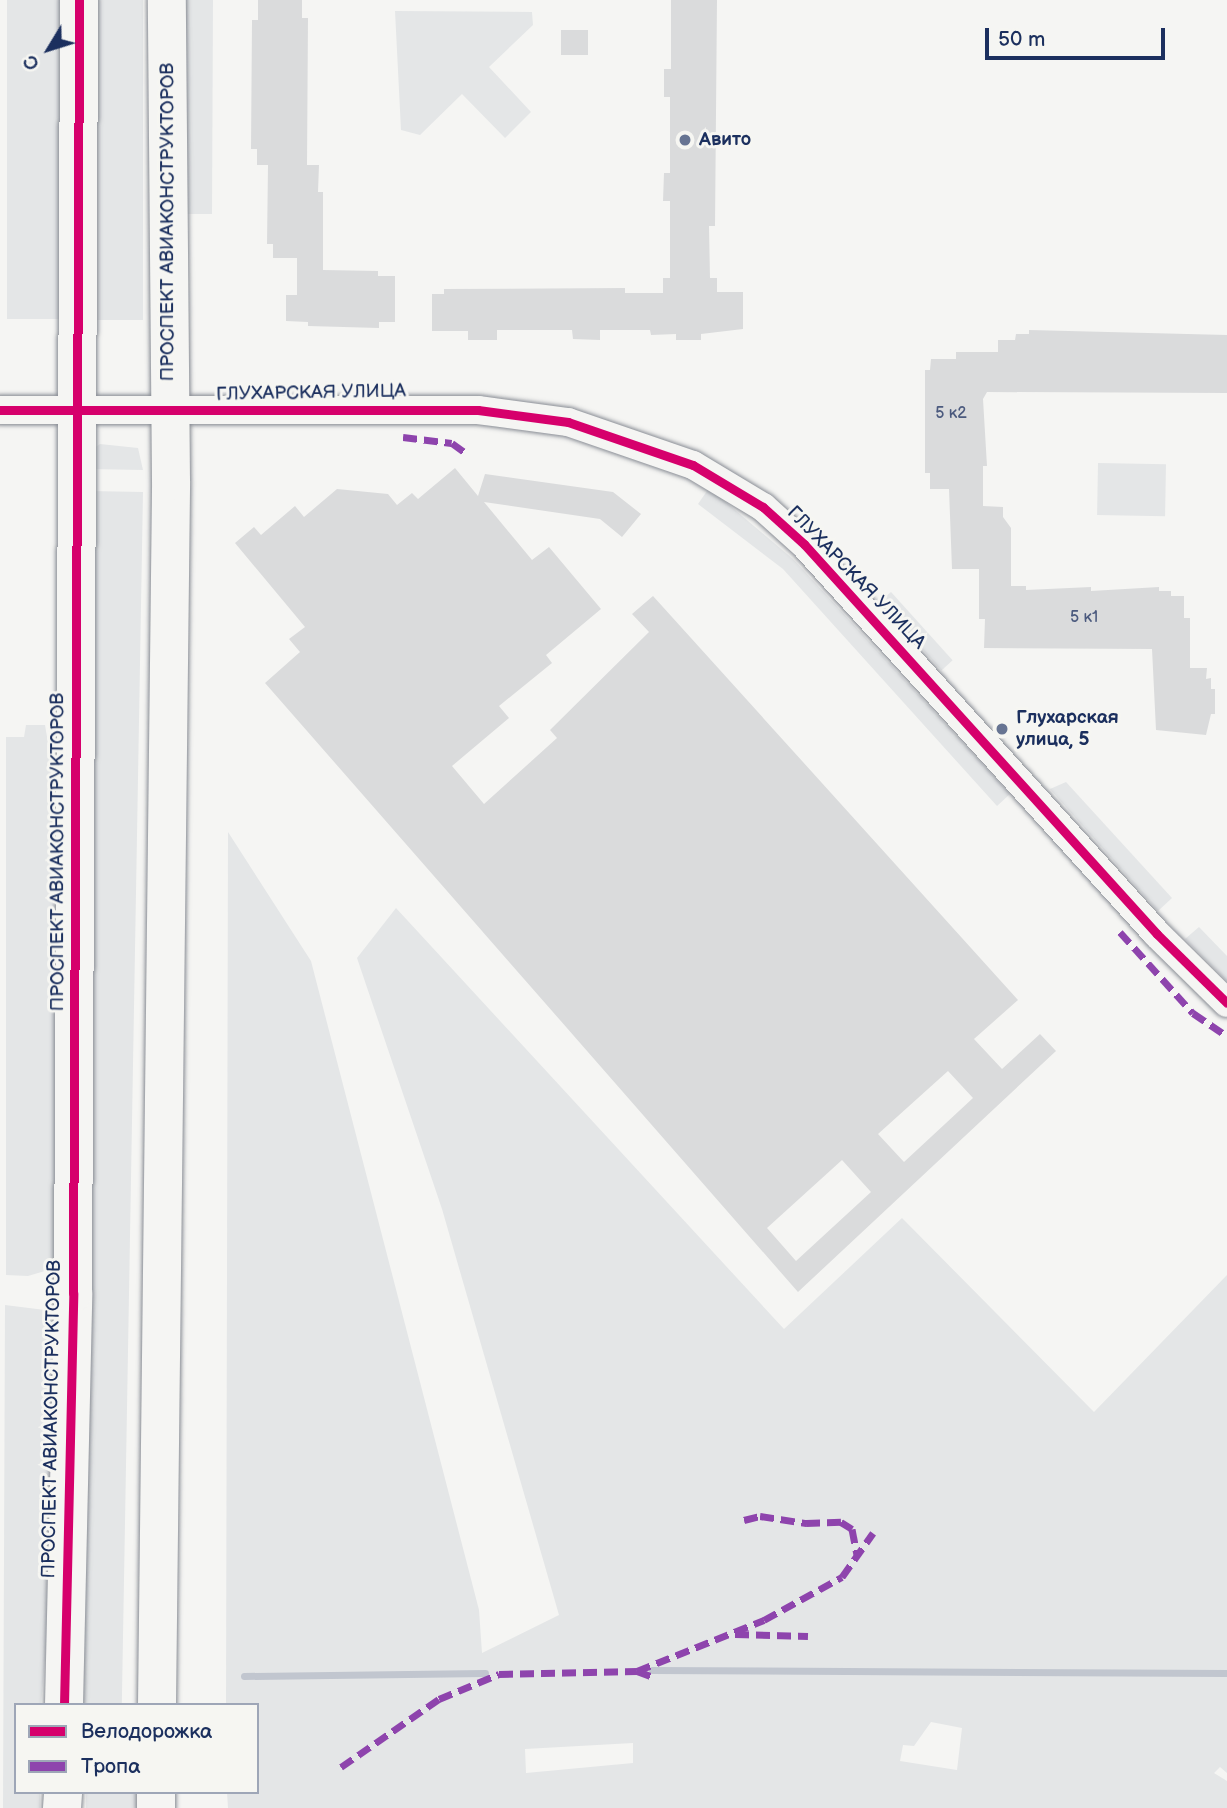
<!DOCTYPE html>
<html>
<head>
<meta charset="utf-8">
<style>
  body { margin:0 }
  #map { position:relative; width:1227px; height:1808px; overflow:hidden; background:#f5f5f3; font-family:"Balsamiq Sans",sans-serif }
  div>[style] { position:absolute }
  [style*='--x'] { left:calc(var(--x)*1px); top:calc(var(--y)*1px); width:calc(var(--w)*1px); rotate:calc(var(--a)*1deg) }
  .green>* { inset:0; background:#e4e6e7; transform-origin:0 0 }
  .stream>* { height:7px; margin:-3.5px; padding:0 3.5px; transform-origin:3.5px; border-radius:3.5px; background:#c1c6cf }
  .building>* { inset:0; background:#dadbdc; transform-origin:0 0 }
  .roads { filter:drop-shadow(0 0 2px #898d95) drop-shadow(0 0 2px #898d95) }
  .street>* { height:28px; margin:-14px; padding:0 14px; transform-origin:14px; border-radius:14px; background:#f5f5f3 }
  .secondary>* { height:38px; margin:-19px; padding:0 19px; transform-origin:19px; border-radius:19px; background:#f5f5f3 }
  .quiet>* { height:7px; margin-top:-3.5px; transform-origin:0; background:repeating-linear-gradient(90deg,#8e44ad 0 14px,transparent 0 21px) }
  .cycleway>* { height:9px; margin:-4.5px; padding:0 4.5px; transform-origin:4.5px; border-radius:4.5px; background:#d6006c }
  .dots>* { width:19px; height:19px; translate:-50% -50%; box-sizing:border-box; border:4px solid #f6f6f2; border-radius:50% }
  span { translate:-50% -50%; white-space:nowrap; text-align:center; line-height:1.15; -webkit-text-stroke:6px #f6f6f2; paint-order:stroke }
  .number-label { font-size:16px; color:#4b5a7e }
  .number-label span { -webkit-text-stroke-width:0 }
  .poi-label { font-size:19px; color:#1b2f5e; font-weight:700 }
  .left { translate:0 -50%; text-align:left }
  .street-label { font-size:19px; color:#1b2f5e }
  .legend { position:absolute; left:14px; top:1703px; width:245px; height:91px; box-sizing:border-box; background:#f6f6f2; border:2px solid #9ea6b7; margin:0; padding:9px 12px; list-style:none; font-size:21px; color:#1b2f5e }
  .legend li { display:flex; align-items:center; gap:14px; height:35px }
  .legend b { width:35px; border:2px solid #9ea6b7 }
  .north { position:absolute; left:14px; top:14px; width:70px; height:70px; -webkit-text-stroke:5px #f6f6f2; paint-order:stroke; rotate:232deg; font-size:19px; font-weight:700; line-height:28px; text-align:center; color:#1b2f5e }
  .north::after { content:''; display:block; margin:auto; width:24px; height:32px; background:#1b2f5e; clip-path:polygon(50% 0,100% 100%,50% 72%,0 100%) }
  .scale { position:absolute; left:985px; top:28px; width:180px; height:32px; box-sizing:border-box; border:4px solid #1b2f5e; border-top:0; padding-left:9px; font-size:21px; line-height:24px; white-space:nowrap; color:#1b2f5e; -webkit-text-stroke:5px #f6f6f2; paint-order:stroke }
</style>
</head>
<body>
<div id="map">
  <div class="green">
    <i style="left:7px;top:0;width:53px;height:319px"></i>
    <i style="left:93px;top:0;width:50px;height:320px"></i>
    <i style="clip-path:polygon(179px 0,213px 0,212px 214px,186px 214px)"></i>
    <i style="clip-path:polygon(395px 11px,532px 12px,533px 25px,489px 67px,531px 112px,505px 138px,462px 94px,420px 135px,401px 130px)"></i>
    <i style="clip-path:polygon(100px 444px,138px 448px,143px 470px,89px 469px,94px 448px)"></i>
    <i style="left:1098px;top:463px;width:68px;height:52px;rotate:1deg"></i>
    <i style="clip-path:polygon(709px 488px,793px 559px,1010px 794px,997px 806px,783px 569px,698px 504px)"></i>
    <i style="left:89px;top:491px;width:54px;height:1214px;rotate:1deg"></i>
    <i style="left:891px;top:592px;width:92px;height:15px;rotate:48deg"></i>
    <i style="clip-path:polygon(26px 725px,45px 725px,58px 801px,55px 1268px,28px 1276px,6px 1275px,6px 737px,24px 737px)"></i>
    <i style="clip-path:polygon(1066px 782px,1172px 898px,1158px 911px,1050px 789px)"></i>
    <i style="clip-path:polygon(evenodd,228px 832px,311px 961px,479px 1610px,482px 1653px,559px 1615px,442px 1209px,357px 958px,396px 908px,784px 1329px,902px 1218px,1094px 1412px,1227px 1275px,1227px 1773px,1220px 1767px,1214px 1773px,1227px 1781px,1227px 1808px,228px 1808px,227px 1792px,257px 1792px,257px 1705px,226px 1705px,228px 832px,931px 1722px,962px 1728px,957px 1770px,900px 1761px,903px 1745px,914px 1746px,931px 1722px,228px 832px,633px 1743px,633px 1763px,526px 1773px,525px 1749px,633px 1743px)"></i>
    <i style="clip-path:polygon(1199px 927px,1227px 956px,1227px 981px,1185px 939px)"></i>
    <i style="clip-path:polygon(5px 1305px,53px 1311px,54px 1552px,41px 1705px,16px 1705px,16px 1792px,40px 1792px,40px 1808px,3px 1808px)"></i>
    <i style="left:86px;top:1792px;width:53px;height:16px"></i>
  </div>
  <div class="stream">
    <i style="--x:652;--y:1670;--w:575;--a:0.3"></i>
    <i style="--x:244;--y:1676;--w:241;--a:-0.7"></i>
  </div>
  <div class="building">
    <i style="clip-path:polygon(258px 0,302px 0,302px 18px,308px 18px,307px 165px,319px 165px,318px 192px,323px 192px,323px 270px,378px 271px,378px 276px,395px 276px,395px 322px,379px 322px,379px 328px,308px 326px,308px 322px,286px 321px,286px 295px,297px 295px,297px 258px,273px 258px,273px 244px,267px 244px,268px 165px,257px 165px,257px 149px,251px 149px,252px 20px,258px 20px)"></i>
    <i style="clip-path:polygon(671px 0,717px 0,715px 226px,709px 226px,710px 278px,717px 278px,717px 292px,743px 292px,743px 329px,701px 334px,701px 340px,676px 340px,676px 334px,651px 335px,650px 330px,600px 330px,600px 340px,573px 339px,572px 330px,497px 330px,497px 340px,468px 340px,468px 331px,432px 331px,432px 294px,444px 294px,444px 289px,625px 288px,625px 293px,663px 293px,663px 278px,670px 278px,670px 201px,663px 201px,664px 173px,670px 173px,670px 97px,664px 97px,664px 69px,671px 69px)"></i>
    <i style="left:588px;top:30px;width:25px;height:27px;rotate:90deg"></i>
    <i style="clip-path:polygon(1029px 330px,1227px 335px,1227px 393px,987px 392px,983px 399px,987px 466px,983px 466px,983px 506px,1003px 507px,1003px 517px,1011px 528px,1011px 586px,1026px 586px,1026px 590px,1091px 587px,1091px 591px,1159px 587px,1159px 591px,1171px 591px,1171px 596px,1184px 596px,1184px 618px,1190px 618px,1190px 668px,1207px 668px,1206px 679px,1211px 678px,1211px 689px,1215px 689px,1215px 714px,1211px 714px,1206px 735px,1156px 730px,1152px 649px,984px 648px,985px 619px,979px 619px,979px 569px,952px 569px,949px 489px,930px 489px,930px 473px,925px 473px,925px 370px,930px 370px,931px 359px,956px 359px,956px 352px,998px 352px,998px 340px,1015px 340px,1016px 334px,1029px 334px)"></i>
    <i style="clip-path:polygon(evenodd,455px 468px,478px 496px,485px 474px,613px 492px,641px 514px,622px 537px,600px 519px,484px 502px,532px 560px,549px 547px,601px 609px,546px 655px,552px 663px,499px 706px,509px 718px,452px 766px,484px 804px,557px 738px,550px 730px,649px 632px,632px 614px,653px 596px,1018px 1000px,974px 1039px,1002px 1069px,1040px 1034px,1056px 1051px,798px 1292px,265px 683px,300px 652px,289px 639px,305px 627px,235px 543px,254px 527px,261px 535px,295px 506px,304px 517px,337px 489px,388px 494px,397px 505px,412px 493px,418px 499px,455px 468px,948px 1071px,973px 1098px,904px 1162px,878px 1134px,948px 1071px,455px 468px,842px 1160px,871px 1192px,796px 1261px,767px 1228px,842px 1160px)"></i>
  </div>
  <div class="roads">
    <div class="street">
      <i style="--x:0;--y:410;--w:478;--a:0"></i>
      <i style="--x:478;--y:410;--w:91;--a:7.6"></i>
      <i style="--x:568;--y:422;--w:132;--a:19"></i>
      <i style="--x:693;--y:465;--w:82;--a:31"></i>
      <i style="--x:763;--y:507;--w:55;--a:42.1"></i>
      <i style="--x:804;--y:544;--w:526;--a:47.85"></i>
      <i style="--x:1157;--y:934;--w:98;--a:44.6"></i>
    </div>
    <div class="secondary">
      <i style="--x:64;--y:1705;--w:412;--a:-88.7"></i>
      <i style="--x:73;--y:1293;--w:1293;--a:-89.73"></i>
      <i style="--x:157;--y:1705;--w:1224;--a:-89.34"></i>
      <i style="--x:171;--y:481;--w:481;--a:-90.5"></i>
      <i style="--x:62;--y:1808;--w:16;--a:-86"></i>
      <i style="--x:156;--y:1808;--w:16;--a:-90"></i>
    </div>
  </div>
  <div class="quiet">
    <i style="--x:403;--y:437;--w:49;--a:7"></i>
    <i style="--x:452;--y:443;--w:19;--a:36"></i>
    <i style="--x:1120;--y:932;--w:109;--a:48"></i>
    <i style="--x:1193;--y:1013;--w:41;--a:34.1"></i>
    <i style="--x:744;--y:1520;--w:16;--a:-14"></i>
    <i style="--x:760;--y:1516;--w:47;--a:8.7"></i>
    <i style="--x:806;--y:1523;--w:35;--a:-2"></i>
    <i style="--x:841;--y:1522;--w:13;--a:32"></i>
    <i style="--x:852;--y:1529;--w:26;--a:79"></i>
    <i style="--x:735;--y:1634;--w:73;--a:1.6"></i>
    <i style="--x:637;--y:1671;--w:20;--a:20"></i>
    <i style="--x:341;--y:1767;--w:119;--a:-34.8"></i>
    <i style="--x:439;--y:1699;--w:65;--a:-22.6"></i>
    <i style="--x:499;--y:1674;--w:138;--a:-1.2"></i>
    <i style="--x:637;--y:1671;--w:137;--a:-21.9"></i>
    <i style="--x:764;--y:1620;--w:89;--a:-28.9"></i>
    <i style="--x:842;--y:1577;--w:54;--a:-54.8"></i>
  </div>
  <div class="cycleway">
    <i style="--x:0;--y:410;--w:478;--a:0"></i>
    <i style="--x:478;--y:410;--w:91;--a:7.6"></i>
    <i style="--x:568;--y:422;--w:132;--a:19"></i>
    <i style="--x:693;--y:465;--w:82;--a:31"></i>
    <i style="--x:763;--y:507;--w:55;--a:42.1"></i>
    <i style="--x:804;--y:544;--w:526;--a:47.85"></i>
    <i style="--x:1157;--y:934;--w:98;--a:44.6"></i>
    <i style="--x:64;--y:1705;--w:412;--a:-88.7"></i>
    <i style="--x:73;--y:1293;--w:1293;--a:-89.73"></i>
  </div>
  <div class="dots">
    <i style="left:685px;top:140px;background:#677492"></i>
    <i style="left:1002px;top:729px;background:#677492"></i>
  </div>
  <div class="number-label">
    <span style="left:951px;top:414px">5 к2</span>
    <span style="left:1084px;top:618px">5 к1</span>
  </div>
  <div class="poi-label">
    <span class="left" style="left:699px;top:140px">Авито</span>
    <span class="left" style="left:1016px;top:729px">Глухарская<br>улица, 5</span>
  </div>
  <div class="street-label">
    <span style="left:168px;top:222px;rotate:-90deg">ПРОСПЕКТ АВИАКОНСТРУКТОРОВ</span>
    <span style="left:311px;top:393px;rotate:-1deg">ГЛУХАРСКАЯ УЛИЦА</span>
    <span style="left:856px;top:578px;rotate:46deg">ГЛУХАРСКАЯ УЛИЦА</span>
    <span style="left:58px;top:852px;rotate:-90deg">ПРОСПЕКТ АВИАКОНСТРУКТОРОВ</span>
    <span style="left:52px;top:1419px;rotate:-89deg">ПРОСПЕКТ АВИАКОНСТРУКТОРОВ</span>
  </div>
  <ul class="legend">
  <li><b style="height:9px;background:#d6006c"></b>Велодорожка</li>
  <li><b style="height:9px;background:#8e44ad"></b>Тропа</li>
  </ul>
  <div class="north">С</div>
  <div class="scale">50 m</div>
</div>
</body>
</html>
